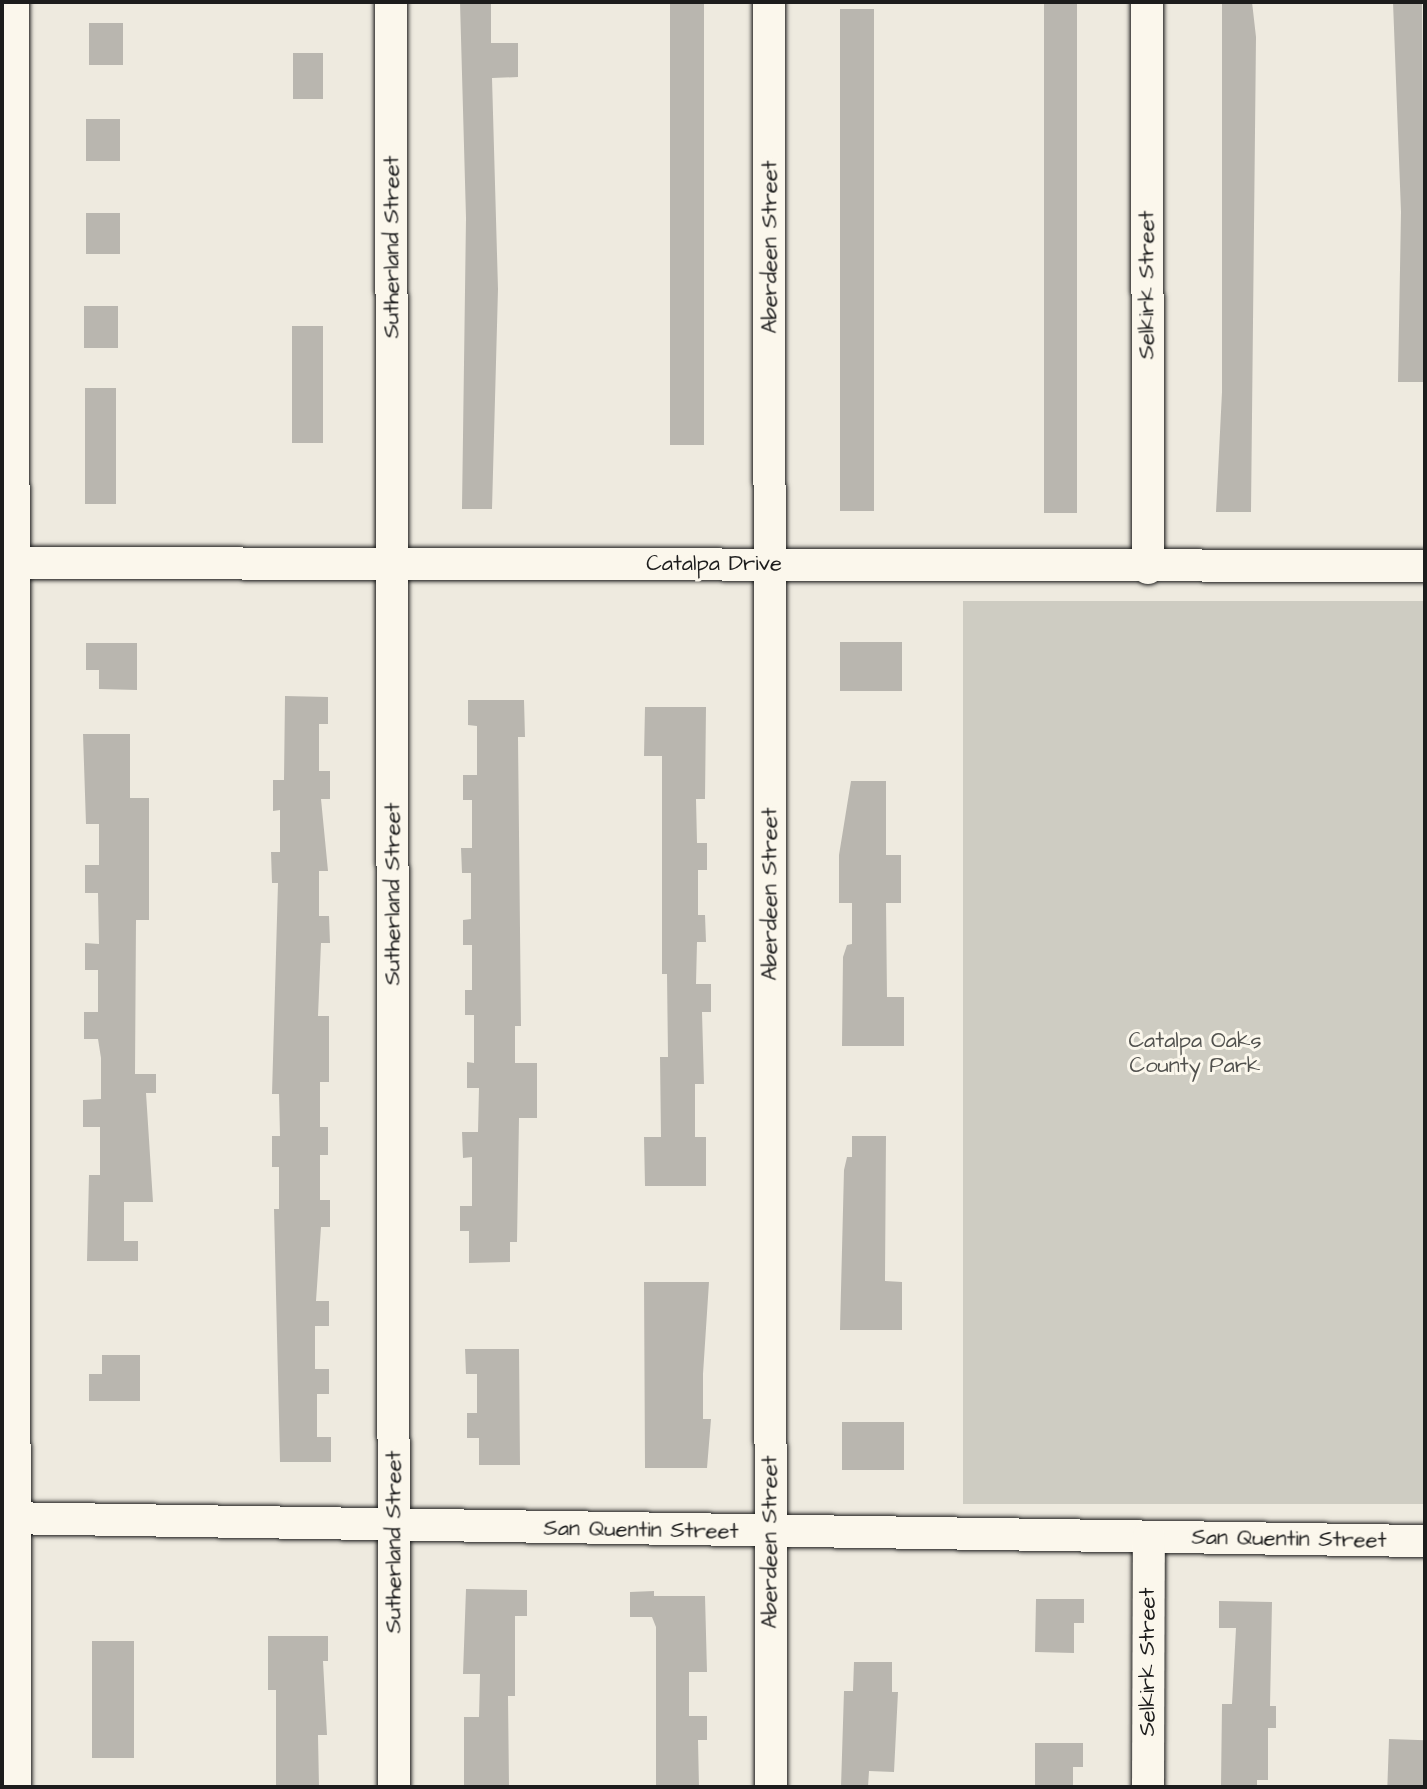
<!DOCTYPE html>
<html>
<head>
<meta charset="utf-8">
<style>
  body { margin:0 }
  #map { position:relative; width:1427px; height:1789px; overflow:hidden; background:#eeeadf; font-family:"Architects Daughter",sans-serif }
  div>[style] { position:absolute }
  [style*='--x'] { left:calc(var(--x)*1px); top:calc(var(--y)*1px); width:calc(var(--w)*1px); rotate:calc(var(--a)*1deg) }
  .green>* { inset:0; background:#ceccc2; transform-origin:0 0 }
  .building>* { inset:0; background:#b9b6af; transform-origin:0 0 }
  .roads { filter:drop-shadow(0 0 2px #1c1c1c) drop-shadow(0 0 2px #1c1c1c) }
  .minor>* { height:32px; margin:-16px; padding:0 16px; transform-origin:16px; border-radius:16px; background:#fbf7ec }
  span { translate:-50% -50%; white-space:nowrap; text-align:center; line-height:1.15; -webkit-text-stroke:6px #fbf7ec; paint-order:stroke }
  .street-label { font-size:22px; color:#1c1c1c }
  .park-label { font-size:22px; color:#51514e }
  .frame { position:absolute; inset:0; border:4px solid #1c1c1c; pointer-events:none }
</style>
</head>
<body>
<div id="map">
  <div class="green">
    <i style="left:963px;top:601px;width:462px;height:903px"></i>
  </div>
  <div class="building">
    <i style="clip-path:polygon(460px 2px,491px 2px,491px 43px,518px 43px,518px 77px,492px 78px,498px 289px,492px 509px,462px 509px,466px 218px)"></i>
    <i style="left:670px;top:2px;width:34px;height:443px"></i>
    <i style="left:1044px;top:2px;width:33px;height:511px"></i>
    <i style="clip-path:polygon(1222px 2px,1252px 2px,1256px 37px,1251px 512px,1216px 512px,1222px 392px)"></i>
    <i style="clip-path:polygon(1393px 2px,1422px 2px,1425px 382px,1398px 382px,1401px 212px)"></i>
    <i style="left:840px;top:9px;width:34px;height:502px"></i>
    <i style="left:123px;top:23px;width:42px;height:34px;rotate:90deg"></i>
    <i style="left:293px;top:53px;width:30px;height:46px"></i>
    <i style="left:86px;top:119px;width:34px;height:42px"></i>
    <i style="left:86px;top:213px;width:34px;height:41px"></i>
    <i style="left:84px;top:306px;width:34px;height:42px"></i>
    <i style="left:292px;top:326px;width:31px;height:117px"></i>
    <i style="left:85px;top:388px;width:31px;height:116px"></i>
    <i style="left:840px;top:642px;width:62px;height:49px"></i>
    <i style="clip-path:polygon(86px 643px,137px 643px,137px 690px,99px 689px,99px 670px,86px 670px)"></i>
    <i style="clip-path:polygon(285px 696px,328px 697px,328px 724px,319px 724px,319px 771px,330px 771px,330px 799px,321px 799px,328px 871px,319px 871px,319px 916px,329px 916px,330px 943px,321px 943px,318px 1016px,329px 1016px,329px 1082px,320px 1082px,320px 1127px,328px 1127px,328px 1155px,320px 1155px,320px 1200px,330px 1200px,330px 1227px,321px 1227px,316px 1301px,329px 1301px,329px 1326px,315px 1326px,315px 1369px,329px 1369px,329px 1394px,317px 1394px,317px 1437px,331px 1437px,331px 1462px,280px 1462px,274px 1209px,279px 1209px,279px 1167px,272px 1167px,272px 1136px,280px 1136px,279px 1094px,272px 1094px,278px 883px,272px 883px,271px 852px,280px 852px,280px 810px,273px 811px,273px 780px,284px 780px)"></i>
    <i style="clip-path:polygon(468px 700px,524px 700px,525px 737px,518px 737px,521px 1026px,515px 1026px,515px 1063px,537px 1063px,537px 1118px,519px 1118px,517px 1242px,510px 1242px,510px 1262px,469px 1263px,469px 1231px,460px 1231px,460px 1206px,472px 1206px,472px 1157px,463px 1158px,462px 1132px,478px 1132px,479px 1088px,467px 1088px,467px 1062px,474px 1063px,474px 1015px,465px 1015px,465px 990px,472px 990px,472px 945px,463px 945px,463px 920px,471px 919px,471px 873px,462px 873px,461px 848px,472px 848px,472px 800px,463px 800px,463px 775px,477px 775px,477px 726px,468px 725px)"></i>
    <i style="clip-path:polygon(645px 707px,706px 707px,705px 799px,696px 799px,697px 843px,707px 843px,707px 870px,698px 870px,698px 915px,705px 915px,706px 942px,697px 942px,696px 984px,711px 984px,711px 1012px,702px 1012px,704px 1084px,695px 1084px,695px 1137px,706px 1137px,706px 1186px,645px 1186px,644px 1137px,661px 1137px,660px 1057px,668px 1057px,667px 974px,662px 974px,662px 756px,644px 756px)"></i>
    <i style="clip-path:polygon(83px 734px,130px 734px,130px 798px,149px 798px,149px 920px,136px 920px,135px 1074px,156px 1074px,156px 1093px,146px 1093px,153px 1202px,124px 1202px,124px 1241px,138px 1241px,138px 1261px,87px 1261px,89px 1175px,100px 1175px,100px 1127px,83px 1127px,83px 1100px,101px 1099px,101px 1058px,98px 1039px,84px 1039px,84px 1012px,98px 1012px,98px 970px,85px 970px,85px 943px,99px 944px,98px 893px,85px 893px,85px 865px,99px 865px,99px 824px,86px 824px)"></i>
    <i style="clip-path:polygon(851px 781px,886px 781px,886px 855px,901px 855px,901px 903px,886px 903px,887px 997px,904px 997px,904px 1046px,842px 1046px,843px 957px,847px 945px,852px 944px,852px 903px,839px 903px,839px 855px)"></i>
    <i style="clip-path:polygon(852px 1136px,886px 1136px,885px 1281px,902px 1282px,902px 1330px,840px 1330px,844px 1170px,847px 1157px,852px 1157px)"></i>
    <i style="clip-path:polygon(644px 1282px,709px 1282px,703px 1374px,703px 1419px,711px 1419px,707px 1468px,645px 1468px)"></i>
    <i style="clip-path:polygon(465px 1349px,519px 1349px,520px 1465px,479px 1465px,479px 1438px,467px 1438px,467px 1413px,477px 1413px,477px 1374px,466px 1374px)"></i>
    <i style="clip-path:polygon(102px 1355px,140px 1355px,140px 1401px,89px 1401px,89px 1374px,102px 1374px)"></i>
    <i style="left:842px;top:1422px;width:62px;height:48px"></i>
    <i style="clip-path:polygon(466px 1589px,527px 1590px,527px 1616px,515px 1616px,515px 1696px,508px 1696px,509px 1787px,464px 1787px,464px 1717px,479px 1717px,480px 1674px,463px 1674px)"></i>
    <i style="clip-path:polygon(654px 1591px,654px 1596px,705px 1596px,707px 1672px,689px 1672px,689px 1716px,707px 1716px,707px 1740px,698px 1740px,699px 1787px,656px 1787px,656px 1627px,652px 1617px,630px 1617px,630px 1592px)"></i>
    <i style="clip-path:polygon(1036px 1599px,1084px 1599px,1084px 1623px,1074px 1623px,1074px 1653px,1035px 1652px)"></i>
    <i style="clip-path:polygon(1219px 1601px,1272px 1602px,1270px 1706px,1276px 1706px,1276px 1728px,1268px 1728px,1268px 1780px,1257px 1780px,1257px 1787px,1221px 1787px,1222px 1704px,1232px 1704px,1236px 1628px,1219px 1628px)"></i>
    <i style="clip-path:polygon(268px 1636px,328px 1636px,328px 1661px,323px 1661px,327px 1735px,318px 1735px,319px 1787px,276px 1787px,276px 1690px,268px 1690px)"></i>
    <i style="left:134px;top:1641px;width:117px;height:42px;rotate:90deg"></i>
    <i style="clip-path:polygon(854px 1662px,892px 1662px,892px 1692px,898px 1692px,894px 1772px,869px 1771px,868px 1787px,841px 1787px,844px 1691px,853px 1691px)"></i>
    <i style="left:1389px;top:1739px;width:36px;height:48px;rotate:2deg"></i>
    <i style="clip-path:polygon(1035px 1743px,1083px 1743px,1083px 1767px,1073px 1767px,1073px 1787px,1035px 1787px)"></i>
  </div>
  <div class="roads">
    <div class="minor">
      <i style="--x:13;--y:2;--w:1785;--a:89.94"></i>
      <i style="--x:391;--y:2;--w:1785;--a:89.9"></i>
      <i style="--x:769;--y:2;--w:1785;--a:89.94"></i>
      <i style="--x:1147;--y:2;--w:566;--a:89.9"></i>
      <i style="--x:2;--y:563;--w:1423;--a:0.12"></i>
      <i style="--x:2;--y:1518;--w:1423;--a:0.93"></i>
      <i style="--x:1148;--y:1787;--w:250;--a:-89.8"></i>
    </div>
  </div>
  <div class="street-label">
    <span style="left:392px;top:247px;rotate:-90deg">Sutherland Street</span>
    <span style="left:770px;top:247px;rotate:-90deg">Aberdeen Street</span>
    <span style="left:1147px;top:285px;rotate:-90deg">Selkirk Street</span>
    <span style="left:714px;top:564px">Catalpa Drive</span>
    <span style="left:393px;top:894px;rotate:-90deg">Sutherland Street</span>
    <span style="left:770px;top:894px;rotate:-90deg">Aberdeen Street</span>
    <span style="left:641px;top:1530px;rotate:1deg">San Quentin Street</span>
    <span style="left:1289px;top:1539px;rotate:1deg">San Quentin Street</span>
    <span style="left:394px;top:1542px;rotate:-90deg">Sutherland Street</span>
    <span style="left:770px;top:1542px;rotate:-90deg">Aberdeen Street</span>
    <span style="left:1148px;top:1662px;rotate:-90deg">Selkirk Street</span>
  </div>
  <div class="park-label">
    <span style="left:1195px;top:1053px">Catalpa Oaks<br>County Park</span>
  </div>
  <div class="frame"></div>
</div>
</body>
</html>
